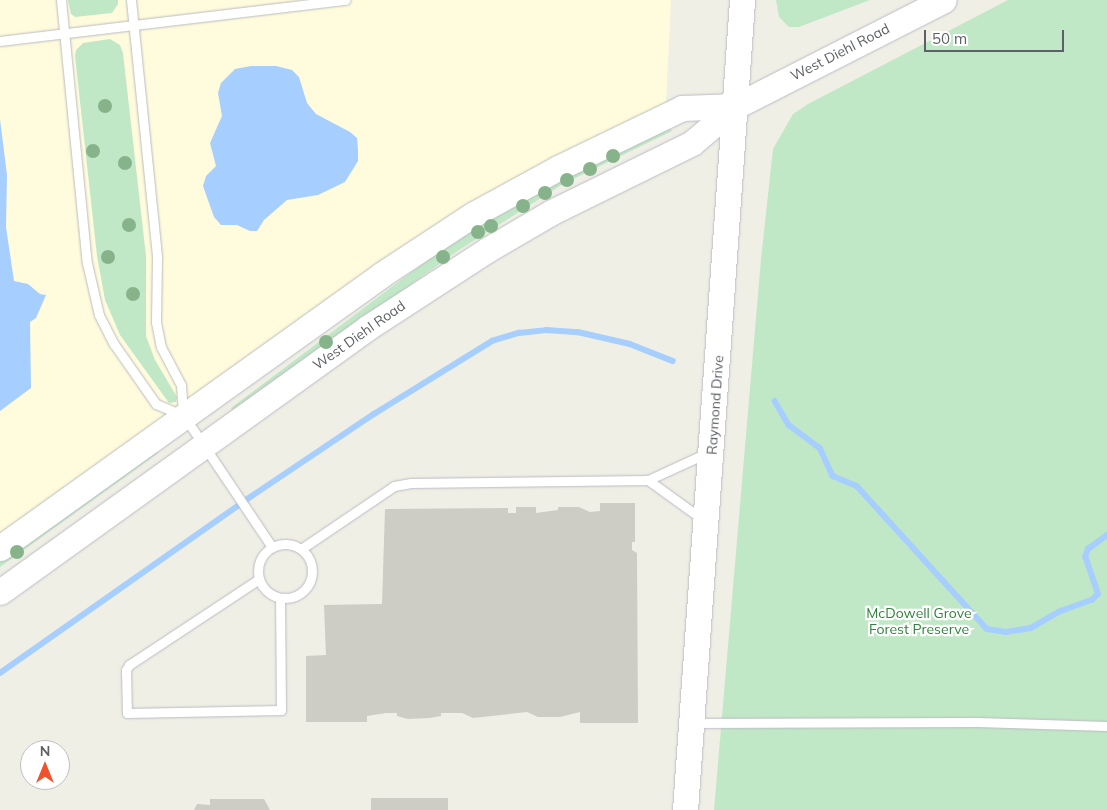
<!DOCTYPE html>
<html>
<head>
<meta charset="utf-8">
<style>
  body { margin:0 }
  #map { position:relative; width:1107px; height:810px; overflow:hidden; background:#f0efe6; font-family:Mulish,sans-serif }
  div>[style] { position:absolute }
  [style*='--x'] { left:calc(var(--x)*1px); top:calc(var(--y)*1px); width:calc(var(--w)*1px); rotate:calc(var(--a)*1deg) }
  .commercial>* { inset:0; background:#fffbdc }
  .green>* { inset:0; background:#c1e8c6 }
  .water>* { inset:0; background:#a6ceff }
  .stream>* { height:5.5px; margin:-2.75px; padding:0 2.75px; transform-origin:2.75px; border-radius:2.75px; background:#a6ceff }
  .building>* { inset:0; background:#cdccc5; transform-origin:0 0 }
  .roads { filter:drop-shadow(0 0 1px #babcc2) drop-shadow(0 0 1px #babcc2) }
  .lane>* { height:9px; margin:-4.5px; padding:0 4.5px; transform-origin:4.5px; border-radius:4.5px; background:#fff }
  .lane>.ring { margin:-4.5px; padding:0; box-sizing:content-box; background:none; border:9px solid #fff; border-radius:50% }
  .secondary>* { height:25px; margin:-12.5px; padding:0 12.5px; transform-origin:12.5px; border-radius:12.5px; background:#fff }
  .trees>* { width:14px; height:14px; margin:-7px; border-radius:50%; background:#87b38a }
  span { translate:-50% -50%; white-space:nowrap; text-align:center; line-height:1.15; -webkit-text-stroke:4.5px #fff; paint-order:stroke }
  .street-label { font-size:14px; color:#5d6066 }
  .park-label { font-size:14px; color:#31823e }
  .north { position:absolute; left:20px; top:740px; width:50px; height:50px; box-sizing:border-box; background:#fff; border:1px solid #bebfc2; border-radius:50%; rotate:0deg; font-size:14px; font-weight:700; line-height:20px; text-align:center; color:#5d6066 }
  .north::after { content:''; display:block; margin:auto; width:18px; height:22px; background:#ef522d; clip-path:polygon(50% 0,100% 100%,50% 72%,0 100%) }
  .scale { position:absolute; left:924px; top:30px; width:140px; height:22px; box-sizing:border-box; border:2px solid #5d6066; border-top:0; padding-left:6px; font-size:15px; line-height:18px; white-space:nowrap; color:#5d6066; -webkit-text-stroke:4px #fff; paint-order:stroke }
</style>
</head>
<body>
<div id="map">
  <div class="commercial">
    <i style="clip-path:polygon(0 0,671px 0,666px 102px,0 538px)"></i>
  </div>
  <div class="green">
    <i style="clip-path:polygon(68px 0,118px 0,118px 4px,112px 13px,75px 17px,71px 14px)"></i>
    <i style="clip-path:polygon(776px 0,870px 0,799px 27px,789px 27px,779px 17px)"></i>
    <i style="clip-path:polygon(1008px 0,1107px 0,1107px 810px,714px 810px,761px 259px,773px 149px,793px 114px,808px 104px)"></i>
    <i style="clip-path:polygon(110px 39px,120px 45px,123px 53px,146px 256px,146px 336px,155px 360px,177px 397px,176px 402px,169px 403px,120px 335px,105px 300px,97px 256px,75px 56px,76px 50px,83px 43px)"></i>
    <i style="clip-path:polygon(669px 127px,672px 131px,563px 184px,459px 250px,233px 411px,231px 408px,454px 240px,528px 197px)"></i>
    <i style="clip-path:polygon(157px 448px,158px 453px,0 567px,0 560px)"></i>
  </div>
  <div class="water">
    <i style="clip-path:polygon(251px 66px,276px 66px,292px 70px,299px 77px,307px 103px,316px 114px,350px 132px,357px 138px,358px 150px,358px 161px,345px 182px,318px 195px,287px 200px,264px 220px,257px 231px,250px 231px,237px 225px,221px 225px,214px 217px,203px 186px,206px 176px,216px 166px,210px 143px,222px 116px,218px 93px,221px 83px,235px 69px)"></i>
    <i style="clip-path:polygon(0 119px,7px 175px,6px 227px,14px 281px,28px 284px,40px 294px,46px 295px,36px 318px,30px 322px,31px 388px,0 411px)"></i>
  </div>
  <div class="stream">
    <i style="--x:775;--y:401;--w:28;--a:60"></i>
    <i style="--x:789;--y:425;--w:39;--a:37"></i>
    <i style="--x:820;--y:448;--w:31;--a:65"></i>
    <i style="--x:833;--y:476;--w:26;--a:23"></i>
    <i style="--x:857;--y:486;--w:193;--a:47.7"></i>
    <i style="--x:987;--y:629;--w:19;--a:9"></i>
    <i style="--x:1006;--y:632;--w:25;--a:-9"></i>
    <i style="--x:1031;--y:628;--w:34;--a:-30"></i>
    <i style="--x:1061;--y:611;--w:33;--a:-20"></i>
    <i style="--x:1092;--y:600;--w:8;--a:-45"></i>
    <i style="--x:1098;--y:594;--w:39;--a:-109"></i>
    <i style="--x:1085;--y:557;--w:9;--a:-69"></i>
    <i style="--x:1088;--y:549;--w:24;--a:-36"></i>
    <i style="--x:0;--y:673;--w:297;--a:-35.1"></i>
    <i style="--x:243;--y:502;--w:158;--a:-33.9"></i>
    <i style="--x:374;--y:414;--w:139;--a:-31.7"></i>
    <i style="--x:492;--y:341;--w:28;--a:-17"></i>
    <i style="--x:519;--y:333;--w:27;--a:-6"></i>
    <i style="--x:546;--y:330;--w:32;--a:4"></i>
    <i style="--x:578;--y:332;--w:53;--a:13"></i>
    <i style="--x:630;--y:344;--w:46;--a:21.6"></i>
  </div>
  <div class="building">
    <i style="clip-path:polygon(600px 503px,635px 503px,635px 542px,632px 542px,632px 550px,637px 553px,638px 723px,580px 723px,580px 712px,560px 717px,538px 717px,527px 712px,473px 718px,462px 713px,441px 713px,441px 716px,430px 718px,408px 719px,397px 716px,397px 713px,386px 713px,367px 716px,367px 722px,306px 722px,306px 656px,326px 655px,324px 605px,382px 604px,385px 509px,508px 508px,508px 513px,516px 513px,516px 507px,536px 507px,536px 513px,558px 510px,558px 507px,579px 507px,590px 512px,600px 511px)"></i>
    <i style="left:448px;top:798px;width:12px;height:77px;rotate:90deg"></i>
    <i style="clip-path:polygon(210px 799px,264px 799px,270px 810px,194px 810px,197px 804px,210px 805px)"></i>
  </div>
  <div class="roads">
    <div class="lane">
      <i style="--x:61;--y:0;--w:264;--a:84.4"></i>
      <i style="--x:87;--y:263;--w:53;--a:77"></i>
      <i style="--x:99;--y:315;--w:33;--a:63"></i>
      <i style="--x:114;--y:344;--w:73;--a:55"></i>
      <i style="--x:156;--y:404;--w:30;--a:23"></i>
      <i style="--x:184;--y:416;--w:158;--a:56.1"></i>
      <i style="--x:131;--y:0;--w:259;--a:84.2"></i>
      <i style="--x:157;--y:258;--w:64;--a:90.9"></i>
      <i style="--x:156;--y:322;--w:25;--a:79"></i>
      <i style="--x:161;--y:347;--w:43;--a:62.2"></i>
      <i style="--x:181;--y:385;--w:29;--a:86"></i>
      <i style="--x:0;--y:41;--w:348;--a:-6.8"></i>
      <i style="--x:648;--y:480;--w:67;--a:35.8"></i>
      <i class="ring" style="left:258px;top:544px;width:45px;height:45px"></i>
      <i style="--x:301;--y:549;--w:112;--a:-34.1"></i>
      <i style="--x:394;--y:486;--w:17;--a:-10"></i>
      <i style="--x:411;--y:483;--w:237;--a:-0.7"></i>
      <i style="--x:648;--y:480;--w:65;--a:-24.6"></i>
      <i style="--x:259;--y:579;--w:156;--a:146.5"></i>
      <i style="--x:129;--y:665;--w:6;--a:121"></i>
      <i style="--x:126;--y:670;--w:43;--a:88.7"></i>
      <i style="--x:127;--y:713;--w:154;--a:-1.1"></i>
      <i style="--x:281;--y:710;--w:112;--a:-90.5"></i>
      <i style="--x:692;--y:723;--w:285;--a:-0.2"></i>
      <i style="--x:977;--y:722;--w:130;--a:1.8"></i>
    </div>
    <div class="secondary">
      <i style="--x:0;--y:548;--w:469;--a:-35.6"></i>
      <i style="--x:381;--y:275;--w:111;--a:-33.3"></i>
      <i style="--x:474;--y:214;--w:96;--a:-28.7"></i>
      <i style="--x:558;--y:168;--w:138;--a:-25.8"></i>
      <i style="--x:682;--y:108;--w:54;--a:-2.1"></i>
      <i style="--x:0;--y:592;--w:452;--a:-35.7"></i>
      <i style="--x:367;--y:328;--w:143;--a:-33"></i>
      <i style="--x:487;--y:250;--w:75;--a:-30.3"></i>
      <i style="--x:552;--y:212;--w:156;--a:-26.2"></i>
      <i style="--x:692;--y:143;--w:57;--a:-40.1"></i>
      <i style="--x:736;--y:106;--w:233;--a:-27"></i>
      <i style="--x:685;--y:810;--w:812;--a:-85.97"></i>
    </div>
  </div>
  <div class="trees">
    <i style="left:105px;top:106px"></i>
    <i style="left:93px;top:151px"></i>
    <i style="left:613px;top:156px"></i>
    <i style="left:125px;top:163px"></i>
    <i style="left:590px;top:169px"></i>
    <i style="left:567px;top:180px"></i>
    <i style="left:545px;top:193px"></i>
    <i style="left:523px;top:206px"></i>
    <i style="left:129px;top:225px"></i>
    <i style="left:491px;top:226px"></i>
    <i style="left:478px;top:232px"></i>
    <i style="left:108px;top:257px"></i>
    <i style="left:443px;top:257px"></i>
    <i style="left:133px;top:294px"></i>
    <i style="left:326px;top:342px"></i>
    <i style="left:17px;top:552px"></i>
  </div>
  <div class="street-label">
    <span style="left:840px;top:52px;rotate:-27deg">West Diehl Road</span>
    <span style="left:359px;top:335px;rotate:-35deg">West Diehl Road</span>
    <span style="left:715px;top:405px;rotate:-86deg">Raymond Drive</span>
  </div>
  <div class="park-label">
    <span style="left:919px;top:621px">McDowell Grove<br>Forest Preserve</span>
  </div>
  <div class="north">N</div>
  <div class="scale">50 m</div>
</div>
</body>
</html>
